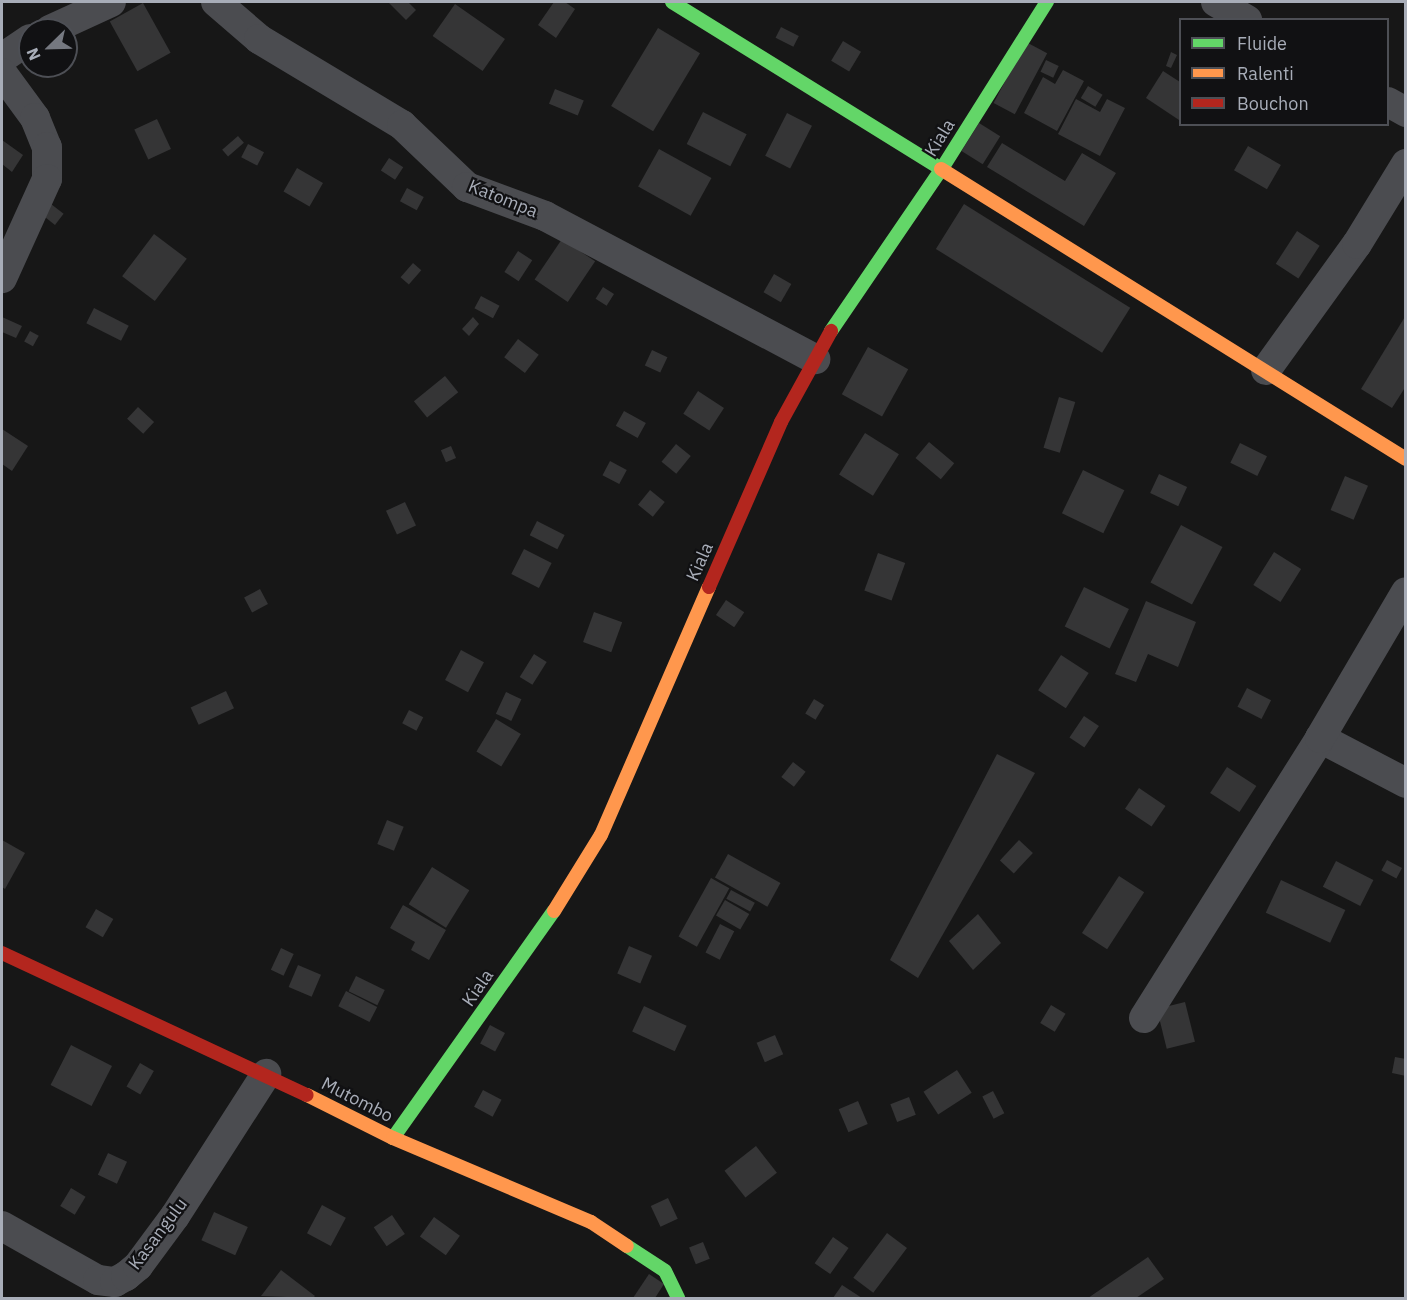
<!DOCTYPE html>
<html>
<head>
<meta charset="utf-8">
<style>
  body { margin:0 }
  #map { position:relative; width:1407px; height:1300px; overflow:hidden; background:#171717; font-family:"IBM Plex Sans",sans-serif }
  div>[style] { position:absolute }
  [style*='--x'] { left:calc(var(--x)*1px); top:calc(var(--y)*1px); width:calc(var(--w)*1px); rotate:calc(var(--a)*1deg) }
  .building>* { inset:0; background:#353536; transform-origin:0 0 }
  .street>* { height:30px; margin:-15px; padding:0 15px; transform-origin:15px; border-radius:15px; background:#4b4c50 }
  .fast>* { height:14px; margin:-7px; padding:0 7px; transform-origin:7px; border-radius:7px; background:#63d668 }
  .slow>* { height:14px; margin:-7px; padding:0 7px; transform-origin:7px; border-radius:7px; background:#ff974d }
  .jam>* { height:14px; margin:-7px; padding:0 7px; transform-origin:7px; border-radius:7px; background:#b3261e }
  span { translate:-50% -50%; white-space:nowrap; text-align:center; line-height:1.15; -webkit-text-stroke:4.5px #111113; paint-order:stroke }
  .street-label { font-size:18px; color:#a8adb8 }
  .frame { position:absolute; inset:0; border:3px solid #a8adb8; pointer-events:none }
  .legend { position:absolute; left:1179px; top:18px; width:210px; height:108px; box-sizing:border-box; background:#111113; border:2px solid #4d4f55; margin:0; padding:8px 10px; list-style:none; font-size:18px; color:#a8adb8 }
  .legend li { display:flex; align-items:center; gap:12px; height:30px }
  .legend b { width:30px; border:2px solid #4d4f55 }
  .north { position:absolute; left:18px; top:18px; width:60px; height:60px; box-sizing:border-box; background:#111113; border:2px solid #4d4f55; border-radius:50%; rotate:247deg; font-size:16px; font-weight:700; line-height:24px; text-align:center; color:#a8adb8 }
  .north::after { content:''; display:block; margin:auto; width:21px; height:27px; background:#757880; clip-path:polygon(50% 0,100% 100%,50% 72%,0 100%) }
</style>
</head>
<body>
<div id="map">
  <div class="building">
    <i style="clip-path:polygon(388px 2px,408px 2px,416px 10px,406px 20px)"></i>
    <i style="clip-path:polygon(554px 2px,565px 2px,575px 9px,556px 38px,538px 25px)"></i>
    <i style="left:143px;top:3px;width:57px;height:38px;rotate:61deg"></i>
    <i style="left:455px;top:4px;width:61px;height:39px;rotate:35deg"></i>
    <i style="left:781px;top:27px;width:20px;height:12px;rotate:27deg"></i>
    <i style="left:658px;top:28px;width:49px;height:91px;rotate:31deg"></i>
    <i style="left:843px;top:41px;width:21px;height:23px;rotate:31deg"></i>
    <i style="left:1026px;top:42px;width:24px;height:69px;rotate:28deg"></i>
    <i style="clip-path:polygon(1171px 52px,1177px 55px,1171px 68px,1166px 66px)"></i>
    <i style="left:1046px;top:60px;width:14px;height:13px;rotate:25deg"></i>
    <i style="clip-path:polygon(1063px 70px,1084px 81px,1057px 131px,1024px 113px,1043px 77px,1055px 84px)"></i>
    <i style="clip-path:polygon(1163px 71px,1180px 82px,1179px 120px,1146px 98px)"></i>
    <i style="left:1088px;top:86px;width:17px;height:14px;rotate:31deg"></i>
    <i style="left:555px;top:89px;width:31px;height:16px;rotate:22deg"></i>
    <i style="clip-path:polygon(1076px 99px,1100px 112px,1107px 99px,1125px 108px,1100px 156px,1058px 134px)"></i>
    <i style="left:703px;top:112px;width:49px;height:36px;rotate:27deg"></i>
    <i style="left:787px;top:113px;width:28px;height:48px;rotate:27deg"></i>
    <i style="left:157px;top:119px;width:33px;height:25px;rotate:65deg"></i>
    <i style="left:979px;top:123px;width:25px;height:33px;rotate:32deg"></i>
    <i style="left:238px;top:136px;width:9px;height:21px;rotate:49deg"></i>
    <i style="clip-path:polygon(2px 140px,23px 155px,12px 172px,2px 164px)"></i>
    <i style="clip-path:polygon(1002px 143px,1065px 181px,1082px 153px,1116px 173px,1084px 226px,987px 167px)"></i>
    <i style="left:248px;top:144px;width:18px;height:15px;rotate:27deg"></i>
    <i style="left:1248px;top:146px;width:38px;height:28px;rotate:30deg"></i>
    <i style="left:659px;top:149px;width:60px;height:43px;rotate:29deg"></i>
    <i style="left:389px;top:158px;width:17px;height:15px;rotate:33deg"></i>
    <i style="left:297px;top:168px;width:30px;height:27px;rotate:30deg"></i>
    <i style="left:407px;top:188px;width:19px;height:15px;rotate:28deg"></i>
    <i style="left:51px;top:204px;width:16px;height:14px;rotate:38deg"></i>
    <i style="left:964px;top:204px;width:196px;height:53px;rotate:32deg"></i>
    <i style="left:1297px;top:231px;width:27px;height:39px;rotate:33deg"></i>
    <i style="left:154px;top:234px;width:41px;height:53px;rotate:37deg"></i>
    <i style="left:562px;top:239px;width:40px;height:49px;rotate:34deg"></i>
    <i style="left:518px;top:251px;width:17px;height:25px;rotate:33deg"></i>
    <i style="left:413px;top:263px;width:11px;height:19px;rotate:41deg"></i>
    <i style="left:774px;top:274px;width:20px;height:21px;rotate:30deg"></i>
    <i style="left:603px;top:287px;width:13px;height:14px;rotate:32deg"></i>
    <i style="left:481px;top:296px;width:21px;height:14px;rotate:28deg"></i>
    <i style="left:94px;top:308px;width:39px;height:17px;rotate:27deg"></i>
    <i style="clip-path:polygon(1406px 315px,1406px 386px,1392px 408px,1361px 389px)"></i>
    <i style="clip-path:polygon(2px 317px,22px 326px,16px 338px,2px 332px)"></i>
    <i style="clip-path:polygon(473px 317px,479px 324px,469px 336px,462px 329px)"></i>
    <i style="left:30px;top:331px;width:10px;height:12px;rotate:29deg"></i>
    <i style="left:518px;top:339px;width:26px;height:23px;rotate:37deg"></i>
    <i style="left:868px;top:347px;width:46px;height:54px;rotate:29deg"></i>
    <i style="left:652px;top:350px;width:17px;height:17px;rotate:25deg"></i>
    <i style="left:445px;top:376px;width:21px;height:40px;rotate:51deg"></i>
    <i style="left:698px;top:391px;width:31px;height:27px;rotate:33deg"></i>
    <i style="left:1059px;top:397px;width:17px;height:53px;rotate:17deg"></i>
    <i style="left:138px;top:407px;width:22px;height:16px;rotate:43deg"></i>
    <i style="left:624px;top:411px;width:25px;height:17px;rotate:29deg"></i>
    <i style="clip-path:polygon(2px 429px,28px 446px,12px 471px,2px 464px)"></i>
    <i style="left:865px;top:433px;width:40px;height:49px;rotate:32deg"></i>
    <i style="left:929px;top:442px;width:33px;height:21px;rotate:40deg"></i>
    <i style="left:1240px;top:443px;width:30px;height:22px;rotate:26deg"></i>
    <i style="left:676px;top:444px;width:19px;height:23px;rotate:39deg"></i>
    <i style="left:451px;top:446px;width:13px;height:11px;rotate:67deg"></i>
    <i style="left:610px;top:461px;width:19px;height:16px;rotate:28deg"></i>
    <i style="left:1083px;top:470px;width:46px;height:48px;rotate:26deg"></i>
    <i style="left:1159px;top:474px;width:31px;height:21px;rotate:25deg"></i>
    <i style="left:1345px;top:476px;width:25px;height:37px;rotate:23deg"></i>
    <i style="left:650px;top:490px;width:19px;height:19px;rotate:39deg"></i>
    <i style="left:405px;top:502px;width:26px;height:21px;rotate:65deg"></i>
    <i style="left:537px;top:521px;width:31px;height:16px;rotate:27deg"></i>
    <i style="left:1181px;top:525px;width:47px;height:65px;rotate:28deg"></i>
    <i style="left:524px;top:549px;width:31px;height:28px;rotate:27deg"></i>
    <i style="left:1274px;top:552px;width:32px;height:39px;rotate:32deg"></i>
    <i style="left:878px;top:553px;width:29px;height:40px;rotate:20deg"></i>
    <i style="left:1084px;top:587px;width:50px;height:44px;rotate:26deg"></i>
    <i style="left:260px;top:589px;width:17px;height:18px;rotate:62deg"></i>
    <i style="left:726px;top:600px;width:22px;height:18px;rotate:34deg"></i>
    <i style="clip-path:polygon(1146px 601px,1196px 622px,1178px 667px,1148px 654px,1136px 682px,1115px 674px)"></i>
    <i style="left:594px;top:612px;width:30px;height:32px;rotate:20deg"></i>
    <i style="left:461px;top:650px;width:26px;height:34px;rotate:28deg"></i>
    <i style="left:534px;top:654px;width:15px;height:27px;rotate:32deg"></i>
    <i style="left:1061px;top:655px;width:33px;height:42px;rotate:33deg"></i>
    <i style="left:1247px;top:688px;width:27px;height:21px;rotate:27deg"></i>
    <i style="left:226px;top:691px;width:19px;height:39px;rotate:65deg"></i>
    <i style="left:506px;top:692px;width:17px;height:24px;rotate:25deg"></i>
    <i style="left:814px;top:699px;width:12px;height:17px;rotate:31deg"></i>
    <i style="left:409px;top:710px;width:16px;height:15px;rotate:27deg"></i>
    <i style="left:1084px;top:716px;width:18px;height:26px;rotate:34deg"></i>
    <i style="left:496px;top:719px;width:29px;height:38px;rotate:31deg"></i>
    <i style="clip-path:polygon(997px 754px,1035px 773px,918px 978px,890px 960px)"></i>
    <i style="left:793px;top:762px;width:16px;height:19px;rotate:38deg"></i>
    <i style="left:1227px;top:767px;width:35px;height:31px;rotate:33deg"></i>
    <i style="left:1139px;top:788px;width:32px;height:25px;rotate:34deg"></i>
    <i style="left:387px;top:820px;width:18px;height:26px;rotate:22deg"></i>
    <i style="clip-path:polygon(2px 840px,25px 853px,5px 889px,2px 887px)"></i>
    <i style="left:1019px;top:840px;width:19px;height:28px;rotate:43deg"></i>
    <i style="left:728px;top:854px;width:60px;height:27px;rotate:29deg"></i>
    <i style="left:1387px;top:860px;width:17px;height:12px;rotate:28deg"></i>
    <i style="left:1336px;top:861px;width:42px;height:29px;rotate:27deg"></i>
    <i style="left:432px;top:867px;width:44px;height:44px;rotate:32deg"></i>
    <i style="left:1119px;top:876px;width:30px;height:68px;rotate:33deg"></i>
    <i style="left:711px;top:878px;width:21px;height:67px;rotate:29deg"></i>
    <i style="left:1281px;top:880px;width:71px;height:36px;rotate:25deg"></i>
    <i style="left:731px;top:890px;width:27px;height:10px;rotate:28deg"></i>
    <i style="left:725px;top:900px;width:28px;height:18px;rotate:30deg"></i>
    <i style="clip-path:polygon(403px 905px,446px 930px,429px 960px,411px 950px,415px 942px,390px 928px)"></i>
    <i style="left:96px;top:909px;width:20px;height:21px;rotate:30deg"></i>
    <i style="clip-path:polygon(978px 914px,1001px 943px,973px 970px,949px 941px)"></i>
    <i style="left:720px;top:924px;width:16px;height:32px;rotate:27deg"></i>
    <i style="left:629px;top:946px;width:25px;height:30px;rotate:23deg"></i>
    <i style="left:281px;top:948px;width:14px;height:24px;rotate:25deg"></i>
    <i style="left:298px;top:965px;width:25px;height:24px;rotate:23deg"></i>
    <i style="left:356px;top:976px;width:32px;height:17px;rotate:26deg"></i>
    <i style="left:346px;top:991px;width:35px;height:17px;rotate:27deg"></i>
    <i style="left:1185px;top:1002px;width:41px;height:29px;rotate:76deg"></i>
    <i style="left:1051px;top:1005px;width:17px;height:21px;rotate:31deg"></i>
    <i style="left:644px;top:1006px;width:47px;height:28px;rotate:25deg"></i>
    <i style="left:490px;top:1025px;width:17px;height:21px;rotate:28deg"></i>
    <i style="left:775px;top:1035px;width:21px;height:20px;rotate:67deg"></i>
    <i style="left:71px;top:1045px;width:46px;height:45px;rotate:27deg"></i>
    <i style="clip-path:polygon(1395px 1057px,1406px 1059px,1406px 1076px,1392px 1073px)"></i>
    <i style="left:140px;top:1063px;width:16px;height:27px;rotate:30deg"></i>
    <i style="left:957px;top:1070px;width:27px;height:40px;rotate:57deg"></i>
    <i style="left:483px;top:1090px;width:21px;height:19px;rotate:28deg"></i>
    <i style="left:993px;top:1091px;width:25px;height:12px;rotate:63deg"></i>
    <i style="left:909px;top:1097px;width:19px;height:20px;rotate:69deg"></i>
    <i style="left:858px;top:1101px;width:25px;height:21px;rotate:67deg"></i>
    <i style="left:756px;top:1146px;width:34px;height:40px;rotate:52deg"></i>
    <i style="left:108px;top:1153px;width:21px;height:24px;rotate:25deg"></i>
    <i style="left:71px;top:1188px;width:17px;height:21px;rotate:31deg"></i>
    <i style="left:668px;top:1198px;width:23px;height:19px;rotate:65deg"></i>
    <i style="left:322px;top:1205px;width:27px;height:32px;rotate:28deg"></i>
    <i style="left:214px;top:1212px;width:37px;height:31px;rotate:24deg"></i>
    <i style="left:392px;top:1215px;width:23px;height:22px;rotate:56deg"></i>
    <i style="left:434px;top:1217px;width:32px;height:24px;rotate:36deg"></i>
    <i style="left:887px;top:1233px;width:25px;height:56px;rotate:37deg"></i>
    <i style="left:833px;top:1237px;width:19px;height:32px;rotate:35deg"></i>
    <i style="left:703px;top:1242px;width:18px;height:15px;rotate:68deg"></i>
    <i style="clip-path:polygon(1148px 1257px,1164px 1279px,1136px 1298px,1088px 1298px)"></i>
    <i style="clip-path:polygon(281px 1270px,315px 1296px,313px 1298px,261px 1296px)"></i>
    <i style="clip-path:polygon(649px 1274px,664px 1284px,655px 1298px,633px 1298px)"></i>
    <i style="clip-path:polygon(842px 1285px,862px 1298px,833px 1298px)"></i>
  </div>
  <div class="street">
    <i style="--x:216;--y:2;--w:57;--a:40.7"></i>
    <i style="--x:259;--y:39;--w:167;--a:31"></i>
    <i style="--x:402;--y:125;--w:90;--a:43.6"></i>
    <i style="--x:467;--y:187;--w:83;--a:20.4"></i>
    <i style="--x:545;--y:216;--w:306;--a:27.9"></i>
    <i style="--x:1216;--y:2;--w:36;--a:30"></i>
    <i style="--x:50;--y:30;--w:67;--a:-24.7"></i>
    <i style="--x:2;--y:58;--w:34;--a:-34"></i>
    <i style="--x:2;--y:73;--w:56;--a:53.7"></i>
    <i style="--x:35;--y:118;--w:31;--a:68"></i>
    <i style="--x:47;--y:147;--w:32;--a:90"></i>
    <i style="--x:47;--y:179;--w:109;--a:114.4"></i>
    <i style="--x:1388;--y:102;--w:21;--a:29"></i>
    <i style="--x:1266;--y:370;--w:155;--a:-54.2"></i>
    <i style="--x:1357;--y:244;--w:94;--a:-58.5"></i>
    <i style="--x:1320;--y:738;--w:97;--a:27.6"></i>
    <i style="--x:1144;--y:1018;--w:331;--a:-57.8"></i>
    <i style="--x:1320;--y:738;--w:169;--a:-59.5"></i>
    <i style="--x:2;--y:1226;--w:110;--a:29.4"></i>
    <i style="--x:98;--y:1280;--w:17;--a:7"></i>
    <i style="--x:115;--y:1282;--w:13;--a:-29"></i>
    <i style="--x:126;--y:1276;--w:16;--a:-40"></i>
    <i style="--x:138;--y:1266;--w:62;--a:-53.5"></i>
    <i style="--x:175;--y:1216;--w:169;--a:-57.3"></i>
  </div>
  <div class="fast">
    <i style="--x:672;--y:2;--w:317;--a:31.8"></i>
    <i style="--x:831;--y:331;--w:195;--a:-55.7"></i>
    <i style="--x:941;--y:170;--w:199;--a:-57.8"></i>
    <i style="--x:393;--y:1138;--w:278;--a:-54.7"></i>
    <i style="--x:627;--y:1246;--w:45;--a:33.3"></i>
    <i style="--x:665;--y:1271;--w:30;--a:64"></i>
  </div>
  <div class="slow">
    <i style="--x:941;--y:169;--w:548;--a:31.95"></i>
    <i style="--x:554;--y:911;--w:89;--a:-58.3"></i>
    <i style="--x:601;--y:835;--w:270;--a:-66.5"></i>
    <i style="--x:307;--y:1095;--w:96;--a:26.6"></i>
    <i style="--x:393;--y:1138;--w:215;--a:23"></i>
    <i style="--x:591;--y:1222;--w:43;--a:33.7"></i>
  </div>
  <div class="jam">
    <i style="--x:709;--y:587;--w:180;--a:-66.4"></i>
    <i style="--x:781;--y:422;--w:104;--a:-61.2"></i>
    <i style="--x:2;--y:953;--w:336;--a:25"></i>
  </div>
  <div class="street-label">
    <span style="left:940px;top:138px;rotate:-58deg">Kiala</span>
    <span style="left:503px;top:199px;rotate:22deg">Katompa</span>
    <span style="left:700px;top:562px;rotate:-66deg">Kiala</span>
    <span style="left:478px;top:988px;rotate:-55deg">Kiala</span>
    <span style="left:357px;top:1100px;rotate:27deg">Mutombo</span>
    <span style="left:158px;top:1234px;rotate:-53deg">Kasangulu</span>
  </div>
  <div class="frame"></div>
  <ul class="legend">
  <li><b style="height:8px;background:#63d668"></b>Fluide</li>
  <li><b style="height:8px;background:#ff974d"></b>Ralenti</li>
  <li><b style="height:8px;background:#b3261e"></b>Bouchon</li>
  </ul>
  <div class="north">N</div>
</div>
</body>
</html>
